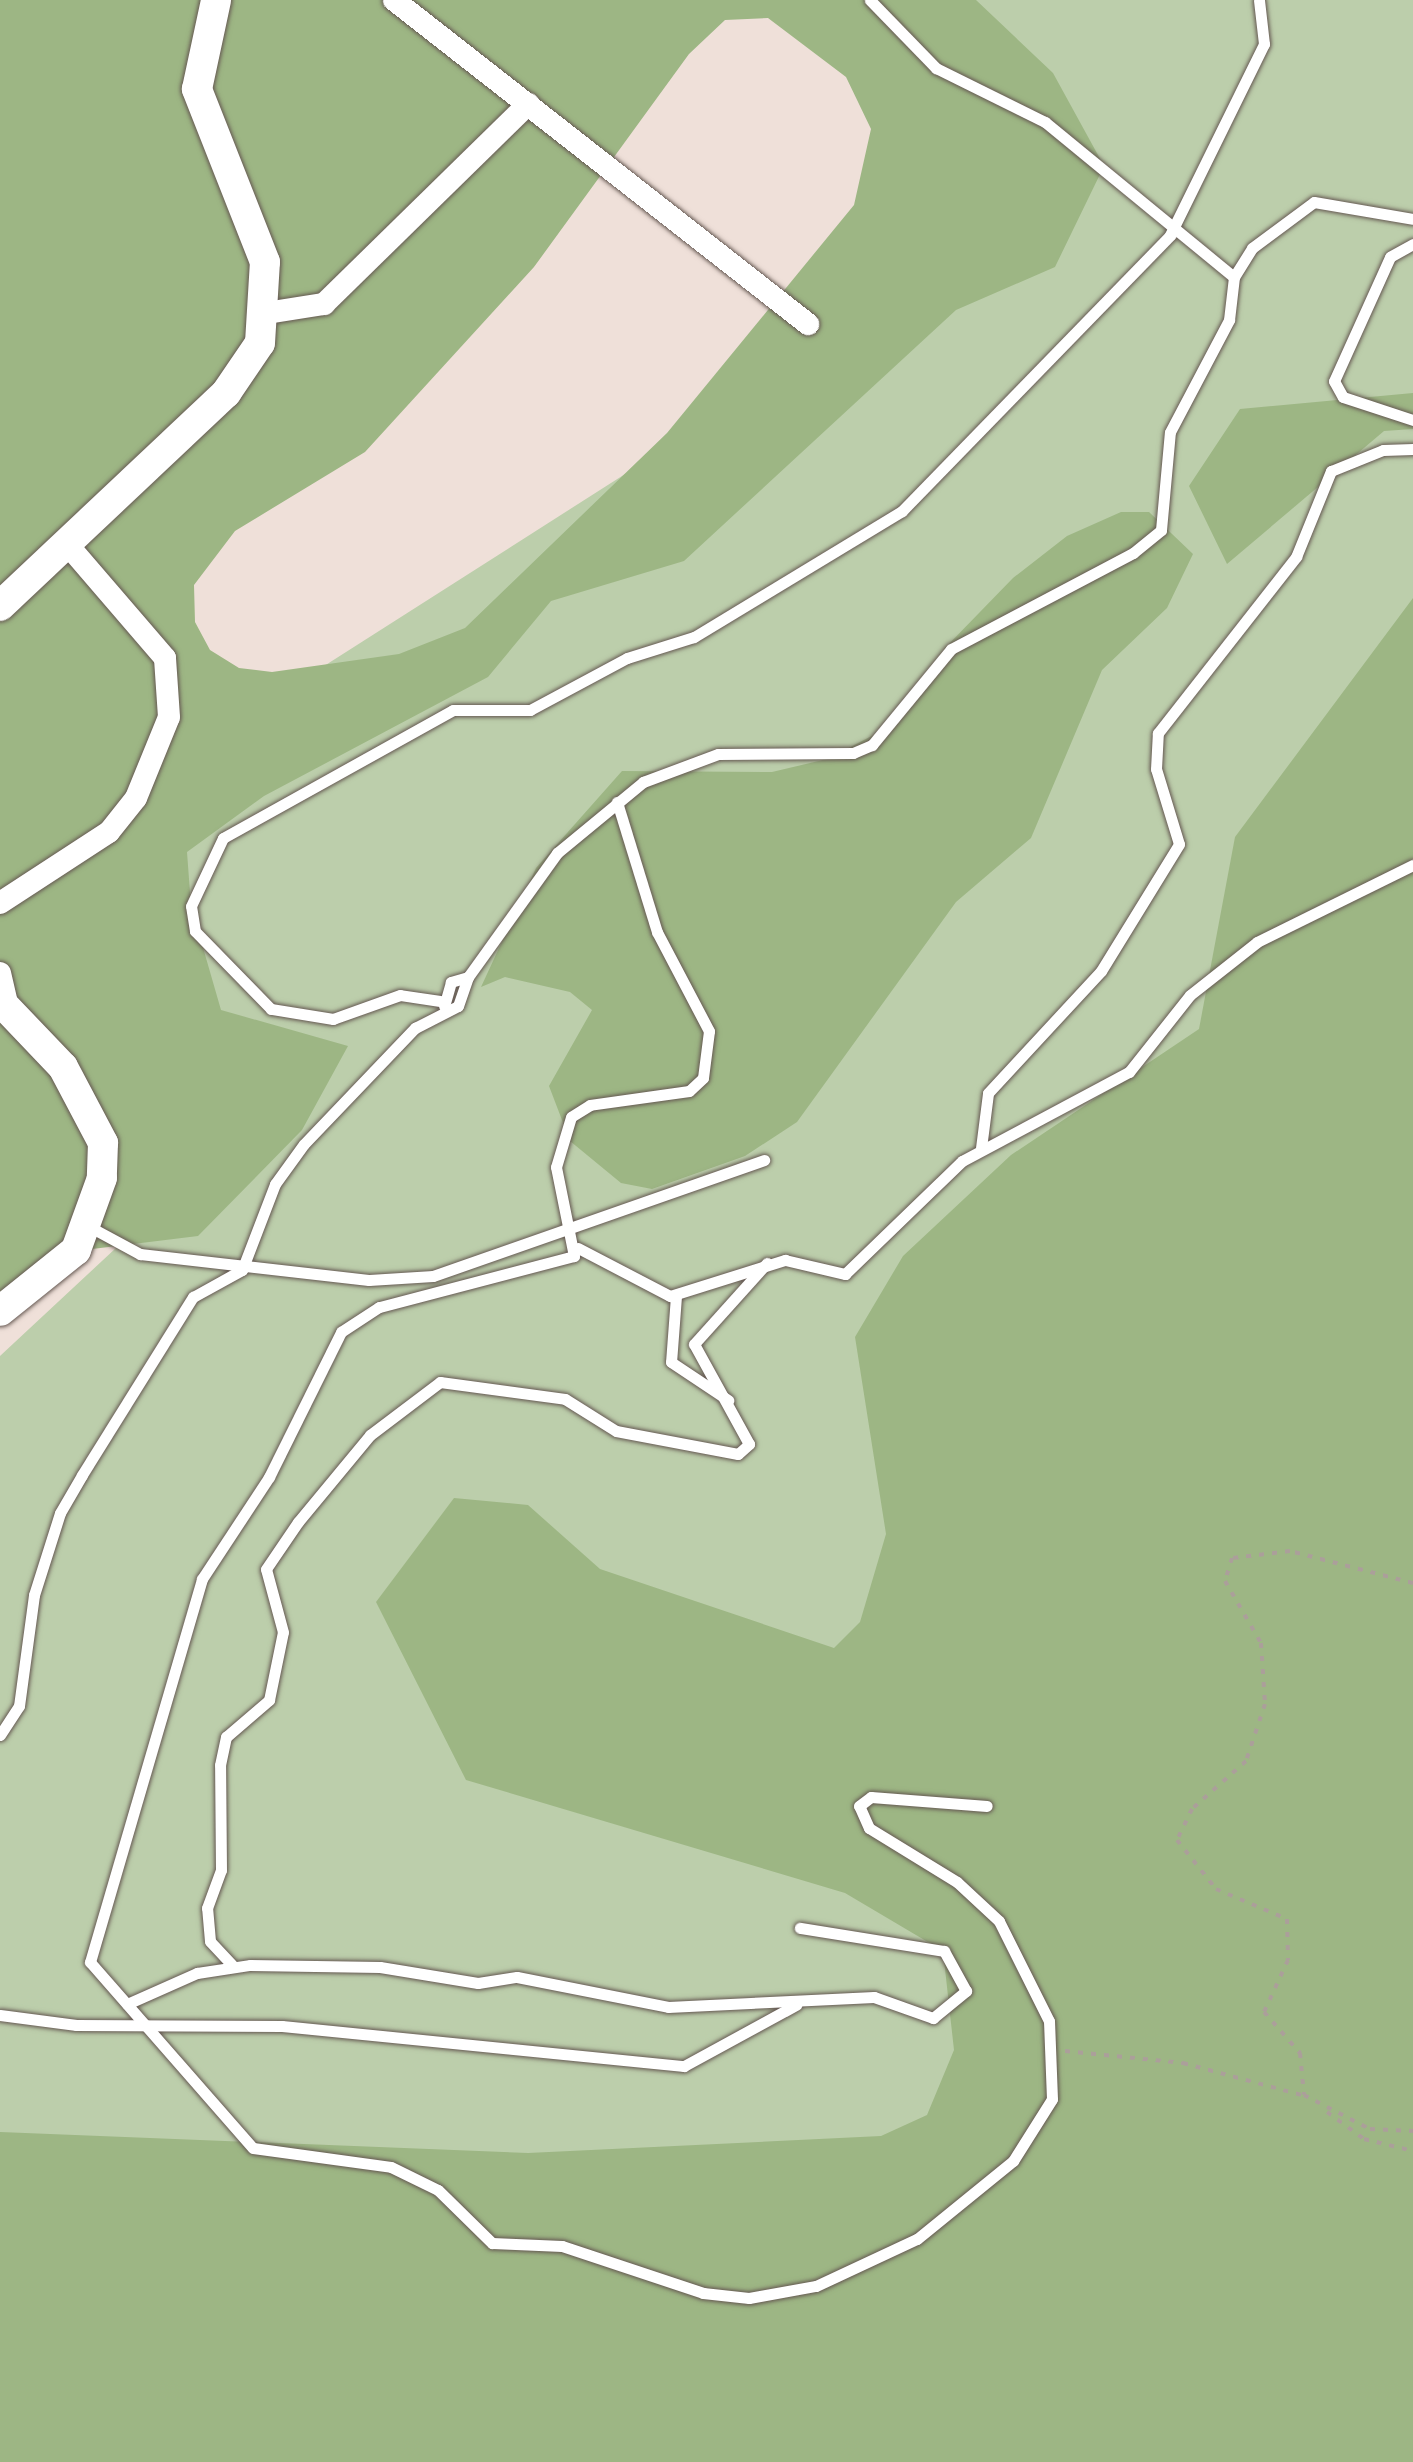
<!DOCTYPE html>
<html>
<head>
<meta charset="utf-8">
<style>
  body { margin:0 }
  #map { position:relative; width:1413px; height:2462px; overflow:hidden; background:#efe0d9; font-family:Inter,sans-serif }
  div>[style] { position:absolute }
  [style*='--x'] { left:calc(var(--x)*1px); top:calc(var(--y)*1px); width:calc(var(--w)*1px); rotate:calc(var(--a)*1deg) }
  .green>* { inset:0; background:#bcceab }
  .forest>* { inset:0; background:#9db684 }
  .path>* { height:4px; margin-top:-2px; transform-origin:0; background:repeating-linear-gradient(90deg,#ab9f9a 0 5px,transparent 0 13px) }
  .roads { filter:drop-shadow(0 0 2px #655852) drop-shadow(0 0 2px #655852) }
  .lane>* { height:11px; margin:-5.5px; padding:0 5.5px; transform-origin:5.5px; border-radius:5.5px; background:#fff }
  .street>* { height:22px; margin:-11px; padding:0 11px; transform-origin:11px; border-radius:11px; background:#fff }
  .secondary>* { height:30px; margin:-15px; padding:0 15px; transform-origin:15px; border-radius:15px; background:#fff }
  span { translate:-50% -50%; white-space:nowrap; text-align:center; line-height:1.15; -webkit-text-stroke:8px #fff; paint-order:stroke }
</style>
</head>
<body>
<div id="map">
  <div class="green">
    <i style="clip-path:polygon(798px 0,1413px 0,1413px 758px,1051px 1811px,927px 2324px,0 2162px,0 1356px,146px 1220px,91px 880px,277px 696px,680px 439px,989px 134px)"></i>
  </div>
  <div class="forest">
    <i style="clip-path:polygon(evenodd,0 0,976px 0,1053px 73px,1104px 166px,1055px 267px,956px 310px,684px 561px,551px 601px,488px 677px,264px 796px,187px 852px,191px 906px,221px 1010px,348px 1046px,302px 1130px,198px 1236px,76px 1251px,0 1293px,0 0,768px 18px,846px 77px,871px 129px,854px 205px,667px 433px,465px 628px,399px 654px,272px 672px,239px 668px,210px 650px,195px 622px,194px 585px,235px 531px,365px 452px,534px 267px,689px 54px,725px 20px,768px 18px)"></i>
    <i style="clip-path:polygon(1413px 393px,1413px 429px,1384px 431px,1227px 564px,1189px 486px,1240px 409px)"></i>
    <i style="clip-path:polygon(1121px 512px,1149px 512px,1193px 554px,1167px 608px,1102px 670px,1031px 838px,956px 902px,797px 1122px,745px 1156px,652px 1189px,621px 1183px,570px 1141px,549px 1086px,592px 1010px,570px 992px,505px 977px,481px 987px,536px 868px,622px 771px,772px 772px,827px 759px,893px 725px,945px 648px,1013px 578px,1067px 536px)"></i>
    <i style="clip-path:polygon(1413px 598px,1413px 2462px,0 2462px,0 2132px,528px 2153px,881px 2136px,927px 2115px,954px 2050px,943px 1951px,845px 1893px,466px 1780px,376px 1602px,454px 1498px,528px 1505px,600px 1569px,834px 1648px,860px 1622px,886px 1534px,855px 1337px,903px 1256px,1011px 1155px,1199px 1029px,1235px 837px)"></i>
  </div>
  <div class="path">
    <i style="--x:1413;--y:1583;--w:127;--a:-165.4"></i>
    <i style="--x:1290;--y:1551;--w:58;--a:173.1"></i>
    <i style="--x:1232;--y:1558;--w:24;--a:107"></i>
    <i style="--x:1225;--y:1581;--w:72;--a:59.9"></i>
    <i style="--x:1261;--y:1643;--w:61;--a:86.2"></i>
    <i style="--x:1265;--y:1704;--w:60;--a:108.4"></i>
    <i style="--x:1246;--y:1761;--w:72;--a:138.4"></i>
    <i style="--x:1192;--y:1809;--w:34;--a:116"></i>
    <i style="--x:1177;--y:1840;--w:63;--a:51.5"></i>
    <i style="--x:1216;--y:1889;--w:77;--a:22.9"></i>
    <i style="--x:1287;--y:1919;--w:41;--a:88.6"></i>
    <i style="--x:1288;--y:1960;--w:57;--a:114.8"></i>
    <i style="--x:1264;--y:2012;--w:55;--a:48.7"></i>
    <i style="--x:1300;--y:2053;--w:42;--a:84.6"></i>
    <i style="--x:1304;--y:2095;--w:74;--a:27.3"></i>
    <i style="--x:1370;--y:2129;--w:43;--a:2.7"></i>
    <i style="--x:1065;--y:2051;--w:119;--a:5.8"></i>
    <i style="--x:1183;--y:2063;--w:126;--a:15.1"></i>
    <i style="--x:1327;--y:2112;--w:46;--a:36.1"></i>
    <i style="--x:1364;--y:2139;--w:50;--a:13.8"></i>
  </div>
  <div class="roads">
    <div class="lane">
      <i style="--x:870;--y:0;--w:95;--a:45.9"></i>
      <i style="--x:936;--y:68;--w:122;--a:26.4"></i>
      <i style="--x:1045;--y:122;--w:244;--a:39.4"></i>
      <i style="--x:1413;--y:244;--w:26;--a:151"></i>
      <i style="--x:1390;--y:257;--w:136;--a:114.3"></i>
      <i style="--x:1334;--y:381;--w:18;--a:61"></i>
      <i style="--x:1343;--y:397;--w:74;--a:18.2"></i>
      <i style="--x:617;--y:802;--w:136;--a:72.9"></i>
      <i style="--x:657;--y:932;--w:112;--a:62.3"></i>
      <i style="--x:709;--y:1031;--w:47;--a:97.3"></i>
      <i style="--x:703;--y:1078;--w:19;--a:137"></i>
      <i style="--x:689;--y:1091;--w:100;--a:172"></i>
      <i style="--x:590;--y:1105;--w:22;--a:148"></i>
      <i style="--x:571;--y:1117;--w:52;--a:106.7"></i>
      <i style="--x:556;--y:1167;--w:91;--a:78.6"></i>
      <i style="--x:574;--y:1256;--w:202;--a:165.3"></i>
      <i style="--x:379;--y:1307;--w:45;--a:146.7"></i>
      <i style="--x:341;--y:1332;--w:162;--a:116.4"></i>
      <i style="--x:269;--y:1477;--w:122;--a:123.3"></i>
      <i style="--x:202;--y:1579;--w:399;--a:106.3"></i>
      <i style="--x:90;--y:1962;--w:247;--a:48.8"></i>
      <i style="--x:253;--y:2148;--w:139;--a:7.8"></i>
      <i style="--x:391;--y:2167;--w:52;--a:26.1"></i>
      <i style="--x:438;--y:2190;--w:76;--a:44.5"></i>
      <i style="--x:492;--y:2243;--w:70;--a:2.5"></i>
      <i style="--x:562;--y:2246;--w:149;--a:18.4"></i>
      <i style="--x:703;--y:2293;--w:46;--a:6.2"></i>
      <i style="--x:749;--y:2298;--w:68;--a:-10.2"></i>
      <i style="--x:816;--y:2286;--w:111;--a:-25"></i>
      <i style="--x:917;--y:2239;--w:124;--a:-39.1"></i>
      <i style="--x:1013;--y:2161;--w:73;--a:-57.8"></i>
      <i style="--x:1052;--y:2099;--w:78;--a:-92.2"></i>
      <i style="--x:1049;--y:2021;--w:112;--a:-116.6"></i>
      <i style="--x:999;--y:1921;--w:57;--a:-137.1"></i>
      <i style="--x:957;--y:1882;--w:103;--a:-148.5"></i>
      <i style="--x:869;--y:1828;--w:24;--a:-114"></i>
      <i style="--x:859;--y:1806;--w:15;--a:-37"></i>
      <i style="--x:871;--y:1797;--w:116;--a:4.4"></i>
      <i style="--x:468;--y:977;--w:153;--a:-54.3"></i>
      <i style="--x:557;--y:853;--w:112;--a:-39.5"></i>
      <i style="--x:643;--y:782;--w:80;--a:-20.5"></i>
      <i style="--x:718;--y:754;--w:135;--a:-0.4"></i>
      <i style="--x:853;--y:753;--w:21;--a:-23"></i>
      <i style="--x:872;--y:745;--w:124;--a:-50.5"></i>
      <i style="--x:951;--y:649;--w:206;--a:-27.8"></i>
      <i style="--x:1133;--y:553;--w:36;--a:-39"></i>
      <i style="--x:1161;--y:530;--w:98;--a:-84.8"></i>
      <i style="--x:1170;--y:432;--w:127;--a:-62.2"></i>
      <i style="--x:1229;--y:320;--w:43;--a:-83.4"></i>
      <i style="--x:1234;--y:277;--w:34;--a:-58"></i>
      <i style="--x:1252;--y:248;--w:77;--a:-36.6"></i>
      <i style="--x:1314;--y:202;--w:100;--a:9.7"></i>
      <i style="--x:440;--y:1001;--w:40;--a:-171.5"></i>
      <i style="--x:400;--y:995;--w:71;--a:160.3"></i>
      <i style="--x:333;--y:1019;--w:63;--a:-170.8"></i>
      <i style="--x:271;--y:1009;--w:109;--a:-134.3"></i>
      <i style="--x:195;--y:931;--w:25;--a:-99"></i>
      <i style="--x:191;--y:906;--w:75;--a:-64.8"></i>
      <i style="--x:223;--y:838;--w:263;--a:-29.1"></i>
      <i style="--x:453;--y:710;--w:77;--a:0"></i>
      <i style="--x:530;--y:710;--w:110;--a:-28.2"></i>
      <i style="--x:627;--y:658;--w:70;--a:-17.4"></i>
      <i style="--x:694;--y:637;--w:243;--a:-31.2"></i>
      <i style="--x:902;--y:511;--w:385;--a:-45.8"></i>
      <i style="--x:1170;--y:235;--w:213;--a:-63.8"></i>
      <i style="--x:1264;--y:44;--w:44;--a:-96.5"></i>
      <i style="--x:981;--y:1148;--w:55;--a:-82.7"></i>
      <i style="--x:988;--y:1093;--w:166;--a:-47.2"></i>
      <i style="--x:1101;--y:971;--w:149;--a:-58.4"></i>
      <i style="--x:1179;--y:844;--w:78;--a:-107"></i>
      <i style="--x:1156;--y:769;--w:36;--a:-87"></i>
      <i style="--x:1158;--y:733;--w:224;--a:-51.9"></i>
      <i style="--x:1296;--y:557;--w:93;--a:-67.9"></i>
      <i style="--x:1331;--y:471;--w:56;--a:-22"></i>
      <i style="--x:1383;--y:450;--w:30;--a:-2"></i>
      <i style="--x:90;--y:1227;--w:57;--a:28.4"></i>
      <i style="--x:140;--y:1254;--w:230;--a:6.5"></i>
      <i style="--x:369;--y:1280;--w:64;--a:-3.6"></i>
      <i style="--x:433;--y:1276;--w:351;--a:-19.3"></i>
      <i style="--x:578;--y:1248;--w:104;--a:27.6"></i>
      <i style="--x:670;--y:1296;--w:121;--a:-17.4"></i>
      <i style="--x:785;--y:1260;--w:62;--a:13.1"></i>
      <i style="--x:845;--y:1274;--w:163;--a:-44"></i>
      <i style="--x:962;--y:1161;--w:189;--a:-28.1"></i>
      <i style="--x:1129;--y:1072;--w:98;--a:-51.6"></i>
      <i style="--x:1190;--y:995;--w:85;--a:-38.3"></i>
      <i style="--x:1257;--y:942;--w:174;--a:-26.3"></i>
      <i style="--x:676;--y:1296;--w:66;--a:94.3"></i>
      <i style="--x:671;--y:1362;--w:69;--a:33.7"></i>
      <i style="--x:0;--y:1735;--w:35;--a:-57"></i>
      <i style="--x:19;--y:1706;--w:112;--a:-82.3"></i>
      <i style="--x:34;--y:1595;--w:86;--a:-72.4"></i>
      <i style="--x:60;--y:1513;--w:44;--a:-59.9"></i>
      <i style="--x:82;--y:1475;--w:210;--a:-58.1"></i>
      <i style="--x:193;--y:1297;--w:56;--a:-28.9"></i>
      <i style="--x:242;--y:1270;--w:92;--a:-69"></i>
      <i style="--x:275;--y:1184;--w:49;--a:-54.1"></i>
      <i style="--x:304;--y:1144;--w:161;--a:-46.3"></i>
      <i style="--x:415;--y:1028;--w:48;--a:-27.1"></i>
      <i style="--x:458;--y:1006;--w:31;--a:-71"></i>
      <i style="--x:468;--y:977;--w:18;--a:164"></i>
      <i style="--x:451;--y:982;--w:25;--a:106"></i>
      <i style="--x:234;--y:1967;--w:35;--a:-133"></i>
      <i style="--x:210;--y:1941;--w:33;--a:-95"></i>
      <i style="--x:207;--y:1908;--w:40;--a:-69.8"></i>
      <i style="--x:221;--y:1870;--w:105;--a:-90.5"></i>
      <i style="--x:220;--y:1765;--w:29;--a:-78"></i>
      <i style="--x:226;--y:1737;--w:57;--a:-40.7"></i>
      <i style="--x:269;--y:1700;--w:69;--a:-78.4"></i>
      <i style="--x:283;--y:1632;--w:65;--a:-105.1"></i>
      <i style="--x:266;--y:1569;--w:57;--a:-55.8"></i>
      <i style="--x:298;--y:1522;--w:113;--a:-50.4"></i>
      <i style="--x:370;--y:1435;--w:88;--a:-37.1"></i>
      <i style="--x:440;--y:1382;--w:126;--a:7.7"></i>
      <i style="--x:565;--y:1399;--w:60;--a:32.1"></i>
      <i style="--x:616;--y:1431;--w:124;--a:10.7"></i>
      <i style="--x:738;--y:1454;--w:15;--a:-42"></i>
      <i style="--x:749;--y:1444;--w:114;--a:-118.8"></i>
      <i style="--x:694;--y:1344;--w:109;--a:-48"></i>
      <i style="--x:127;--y:2004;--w:77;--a:-23.9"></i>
      <i style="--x:197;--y:1973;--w:54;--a:-8.6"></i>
      <i style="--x:250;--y:1965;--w:130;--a:0.9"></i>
      <i style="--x:380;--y:1967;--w:99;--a:9.3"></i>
      <i style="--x:478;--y:1983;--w:39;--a:-9"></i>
      <i style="--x:517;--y:1977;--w:154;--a:11.2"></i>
      <i style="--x:668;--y:2007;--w:206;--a:-2.8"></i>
      <i style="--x:874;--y:1997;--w:63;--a:19.6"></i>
      <i style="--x:933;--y:2018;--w:43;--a:-39.3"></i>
      <i style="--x:966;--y:1991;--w:46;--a:-118.8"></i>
      <i style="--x:944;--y:1951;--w:146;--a:-170.9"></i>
      <i style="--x:0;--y:2015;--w:77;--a:7.5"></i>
      <i style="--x:76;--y:2025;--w:206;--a:0.3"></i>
      <i style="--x:282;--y:2026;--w:404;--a:5.7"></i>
      <i style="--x:684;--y:2066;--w:128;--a:-28.6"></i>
    </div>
    <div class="street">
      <i style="--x:394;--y:0;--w:526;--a:38.05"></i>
      <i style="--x:267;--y:313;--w:58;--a:-9"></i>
      <i style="--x:324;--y:304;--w:286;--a:-44.4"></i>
      <i style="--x:0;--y:903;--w:130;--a:-33.1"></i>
      <i style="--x:109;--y:832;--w:43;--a:-51.5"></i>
      <i style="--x:136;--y:798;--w:87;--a:-67.8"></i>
      <i style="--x:169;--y:717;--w:59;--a:-93.9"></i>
      <i style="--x:165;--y:658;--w:150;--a:-130.7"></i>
      <i style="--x:0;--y:973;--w:39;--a:77"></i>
    </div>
    <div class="secondary">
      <i style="--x:0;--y:606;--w:311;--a:-43.3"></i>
      <i style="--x:226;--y:393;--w:60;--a:-55.8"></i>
      <i style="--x:260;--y:343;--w:81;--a:-86.5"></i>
      <i style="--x:265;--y:262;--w:186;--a:-111.5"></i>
      <i style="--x:197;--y:89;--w:91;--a:-77.9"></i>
      <i style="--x:0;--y:1001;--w:91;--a:46.3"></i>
      <i style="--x:63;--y:1067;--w:86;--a:62.2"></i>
      <i style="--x:103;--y:1143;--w:35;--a:92"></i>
      <i style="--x:102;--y:1178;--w:77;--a:109.9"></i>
      <i style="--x:76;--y:1250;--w:97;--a:141.2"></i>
    </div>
  </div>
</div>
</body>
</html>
